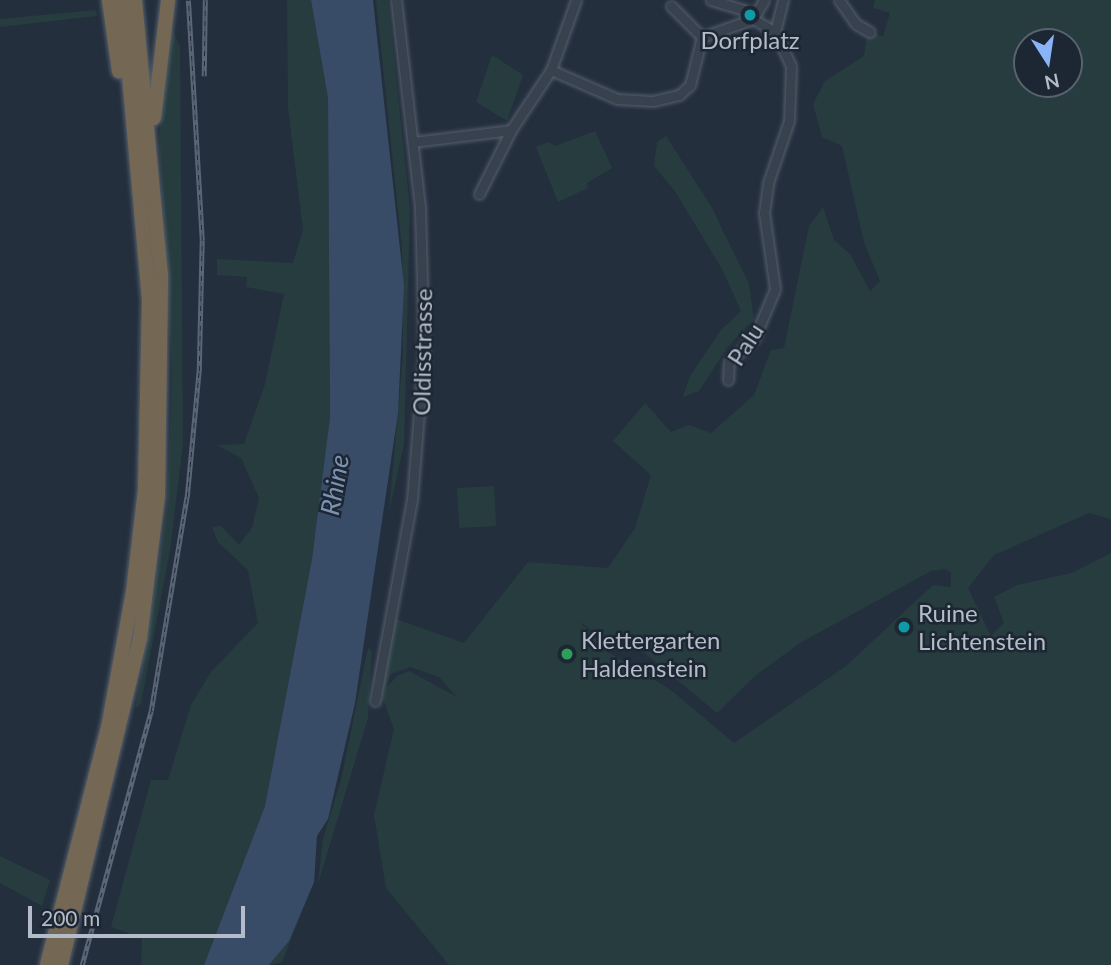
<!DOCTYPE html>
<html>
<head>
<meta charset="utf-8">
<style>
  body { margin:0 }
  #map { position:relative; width:1111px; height:965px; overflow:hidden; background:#242f3e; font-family:Lato,sans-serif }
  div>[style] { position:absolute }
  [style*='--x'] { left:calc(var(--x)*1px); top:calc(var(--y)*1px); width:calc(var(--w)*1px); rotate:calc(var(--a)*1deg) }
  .green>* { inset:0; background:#263c3f; transform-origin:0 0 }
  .water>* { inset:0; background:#394c67 }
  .roads { filter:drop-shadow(0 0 2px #565f6c) drop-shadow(0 0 2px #565f6c) }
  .minor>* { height:9px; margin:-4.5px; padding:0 4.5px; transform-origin:4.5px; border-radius:4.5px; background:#38414e }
  .highway>* { height:14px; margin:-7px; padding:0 7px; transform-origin:7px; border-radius:7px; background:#746855 }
  .rail>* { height:4.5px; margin-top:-2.25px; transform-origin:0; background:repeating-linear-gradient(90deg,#1d2633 0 5px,#5a6575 0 10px); box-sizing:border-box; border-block:2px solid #5a6575 }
  .dots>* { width:19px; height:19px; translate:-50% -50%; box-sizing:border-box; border:4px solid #1d2633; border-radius:50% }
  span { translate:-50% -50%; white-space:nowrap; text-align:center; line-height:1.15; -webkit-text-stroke:5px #1d2633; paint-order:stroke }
  .poi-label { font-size:24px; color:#b4bcc9 }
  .left { translate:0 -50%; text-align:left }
  .street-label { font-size:24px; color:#b4bcc9 }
  .water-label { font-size:26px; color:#7c92b1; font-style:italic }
  .north { position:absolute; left:1013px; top:28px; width:70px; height:70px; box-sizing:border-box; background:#1d2633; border:2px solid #59626f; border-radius:50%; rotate:168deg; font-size:19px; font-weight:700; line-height:28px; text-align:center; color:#b4bcc9 }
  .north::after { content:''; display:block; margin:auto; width:24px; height:32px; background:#8ab4f8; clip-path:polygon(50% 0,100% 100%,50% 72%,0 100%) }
  .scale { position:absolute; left:28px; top:906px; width:217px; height:32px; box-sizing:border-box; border:4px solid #b4bcc9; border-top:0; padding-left:9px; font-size:21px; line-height:24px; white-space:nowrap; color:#b4bcc9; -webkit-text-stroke:5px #1d2633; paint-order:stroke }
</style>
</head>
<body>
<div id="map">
  <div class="green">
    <i style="clip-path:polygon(287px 0,311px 0,328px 98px,330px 417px,312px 559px,265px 806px,204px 965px,141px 965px,142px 938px,111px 927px,151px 780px,168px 780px,191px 705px,211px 672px,258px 623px,248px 570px,218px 542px,212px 527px,221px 526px,239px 545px,252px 528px,259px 498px,241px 458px,217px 445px,244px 444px,265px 384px,284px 294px,246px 287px,247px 277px,217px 275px,217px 259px,293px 263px,303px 230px,288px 108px)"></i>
    <i style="clip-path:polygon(376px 0,388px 0,410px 209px,404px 444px,389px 512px,403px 355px,402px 249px)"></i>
    <i style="clip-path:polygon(evenodd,875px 0,1111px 0,1111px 519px,1089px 513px,994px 555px,968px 588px,991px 636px,1004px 623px,994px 597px,1017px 585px,1072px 573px,1111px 553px,1111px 965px,449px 965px,386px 888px,374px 815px,394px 729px,382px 696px,393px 618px,464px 643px,528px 562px,608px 568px,635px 528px,651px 475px,613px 441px,645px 403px,671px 432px,689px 425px,711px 433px,754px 395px,771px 350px,784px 348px,809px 226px,823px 207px,834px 240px,850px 254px,870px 291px,880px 281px,864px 242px,842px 146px,822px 137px,813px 104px,825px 81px,864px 56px,867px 33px,883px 36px,890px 13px,873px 8px,875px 0,1027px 42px,1069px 42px,1069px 84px,1027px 84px,1027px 42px,875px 0,945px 569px,951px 573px,951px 587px,933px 585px,846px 666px,734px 743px,671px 690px,608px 652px,579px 621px,602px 638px,636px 646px,717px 713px,756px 675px,800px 643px,931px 571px,945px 569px,875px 0,410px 667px,439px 677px,457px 697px,409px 671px,397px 676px,385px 689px,391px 674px,410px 667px)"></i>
    <i style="clip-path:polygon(96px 10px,97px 16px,0 27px,0 19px)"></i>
    <i style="clip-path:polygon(170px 25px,180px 47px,183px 444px,170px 550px,141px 704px,135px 709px,167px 510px,172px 372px,159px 138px)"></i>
    <i style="clip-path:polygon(492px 55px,523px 75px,507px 121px,476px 102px)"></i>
    <i style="clip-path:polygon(595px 131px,612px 168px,587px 183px,588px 188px,558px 202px,536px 147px,549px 142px,555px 146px)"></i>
    <i style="clip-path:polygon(666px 136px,711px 206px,749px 284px,754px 319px,727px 348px,699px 391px,683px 397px,690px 376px,721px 330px,741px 311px,722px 269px,675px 191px,654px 166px,657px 142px)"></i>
    <i style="left:494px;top:486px;width:40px;height:37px;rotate:87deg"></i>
    <i style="clip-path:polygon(368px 648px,372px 651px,368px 718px,318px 884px,323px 839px,341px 780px)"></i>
    <i style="clip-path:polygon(0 856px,50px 880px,42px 906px,0 883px)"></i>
    <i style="clip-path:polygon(314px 882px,282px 962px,269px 965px,289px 941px)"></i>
  </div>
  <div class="water">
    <i style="clip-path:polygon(311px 0,373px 0,404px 286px,398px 413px,355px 703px,328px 819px,317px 836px,314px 882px,289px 941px,269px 965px,204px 965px,265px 806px,312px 559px,330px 417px,328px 98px)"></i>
  </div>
  <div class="roads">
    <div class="minor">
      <i style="--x:839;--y:0;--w:29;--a:55"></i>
      <i style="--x:856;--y:24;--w:16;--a:30"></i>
      <i style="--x:671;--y:6;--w:44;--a:45"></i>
      <i style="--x:775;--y:32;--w:33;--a:-76"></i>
      <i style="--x:551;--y:70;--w:72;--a:23.7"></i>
      <i style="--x:617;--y:99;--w:36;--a:3"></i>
      <i style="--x:653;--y:101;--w:27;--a:-13"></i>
      <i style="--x:679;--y:95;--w:15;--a:-42"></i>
      <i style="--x:690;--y:85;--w:49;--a:-76"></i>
      <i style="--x:702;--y:37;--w:54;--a:-19.4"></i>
      <i style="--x:753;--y:19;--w:10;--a:-127"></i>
      <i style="--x:747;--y:11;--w:38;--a:-163"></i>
      <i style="--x:413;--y:142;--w:99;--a:-7"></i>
      <i style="--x:479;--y:194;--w:72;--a:-63.4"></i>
      <i style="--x:511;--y:130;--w:72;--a:-56.3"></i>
      <i style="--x:551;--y:70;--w:74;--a:-70.3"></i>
      <i style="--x:728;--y:380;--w:18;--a:-87"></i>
      <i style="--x:729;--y:362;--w:34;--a:-43"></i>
      <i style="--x:754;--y:339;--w:54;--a:-67.2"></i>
      <i style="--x:775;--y:289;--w:77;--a:-98.2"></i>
      <i style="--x:764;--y:213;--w:30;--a:-82"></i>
      <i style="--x:768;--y:183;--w:65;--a:-71.3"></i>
      <i style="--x:789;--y:121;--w:55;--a:-87.9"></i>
      <i style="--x:791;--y:66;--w:38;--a:-115"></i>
      <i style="--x:775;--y:32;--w:26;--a:-149"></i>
      <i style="--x:753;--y:19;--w:22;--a:-60"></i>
      <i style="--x:375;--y:701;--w:204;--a:-79.6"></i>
      <i style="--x:412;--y:500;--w:148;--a:-85.4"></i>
      <i style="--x:424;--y:352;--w:145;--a:-91.6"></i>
      <i style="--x:420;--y:207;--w:208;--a:-96.6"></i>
    </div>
    <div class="highway">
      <i style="--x:109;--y:0;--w:72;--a:82"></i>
      <i style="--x:154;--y:118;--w:119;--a:-83.2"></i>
      <i style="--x:47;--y:965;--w:245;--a:-75.6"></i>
      <i style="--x:108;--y:728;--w:138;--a:-79.6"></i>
      <i style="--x:133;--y:592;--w:103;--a:-83.3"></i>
      <i style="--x:145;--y:490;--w:190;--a:-88.8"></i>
      <i style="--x:149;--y:300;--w:301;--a:-95.1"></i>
      <i style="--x:61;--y:965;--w:336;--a:-76.4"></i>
      <i style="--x:140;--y:638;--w:143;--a:-82.8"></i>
      <i style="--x:158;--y:496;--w:220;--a:-89.2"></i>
      <i style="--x:161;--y:276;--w:277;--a:-95.4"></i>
    </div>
  </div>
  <div class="rail">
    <i style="--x:204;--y:76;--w:76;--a:-89.2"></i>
    <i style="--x:82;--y:965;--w:263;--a:-74.8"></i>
    <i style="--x:151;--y:711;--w:217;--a:-80.5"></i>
    <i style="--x:187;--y:497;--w:127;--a:-84.6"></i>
    <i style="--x:199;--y:371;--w:131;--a:-88.7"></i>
    <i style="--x:202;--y:240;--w:240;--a:-93.3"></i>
  </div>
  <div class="dots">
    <i style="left:750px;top:15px;background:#0f9aa8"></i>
    <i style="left:904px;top:627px;background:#0f9aa8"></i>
    <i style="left:567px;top:654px;background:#2e9e5b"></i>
  </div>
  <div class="poi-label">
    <span style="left:750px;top:40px">Dorfplatz</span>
    <span class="left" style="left:918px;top:627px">Ruine<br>Lichtenstein</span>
    <span class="left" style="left:581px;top:654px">Klettergarten<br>Haldenstein</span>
  </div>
  <div class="street-label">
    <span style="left:745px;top:344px;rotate:-57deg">Palu</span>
    <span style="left:422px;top:352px;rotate:-89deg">Oldisstrasse</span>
  </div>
  <div class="water-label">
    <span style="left:335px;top:485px;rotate:-80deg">Rhine</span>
  </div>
  <div class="north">N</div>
  <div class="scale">200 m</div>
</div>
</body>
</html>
